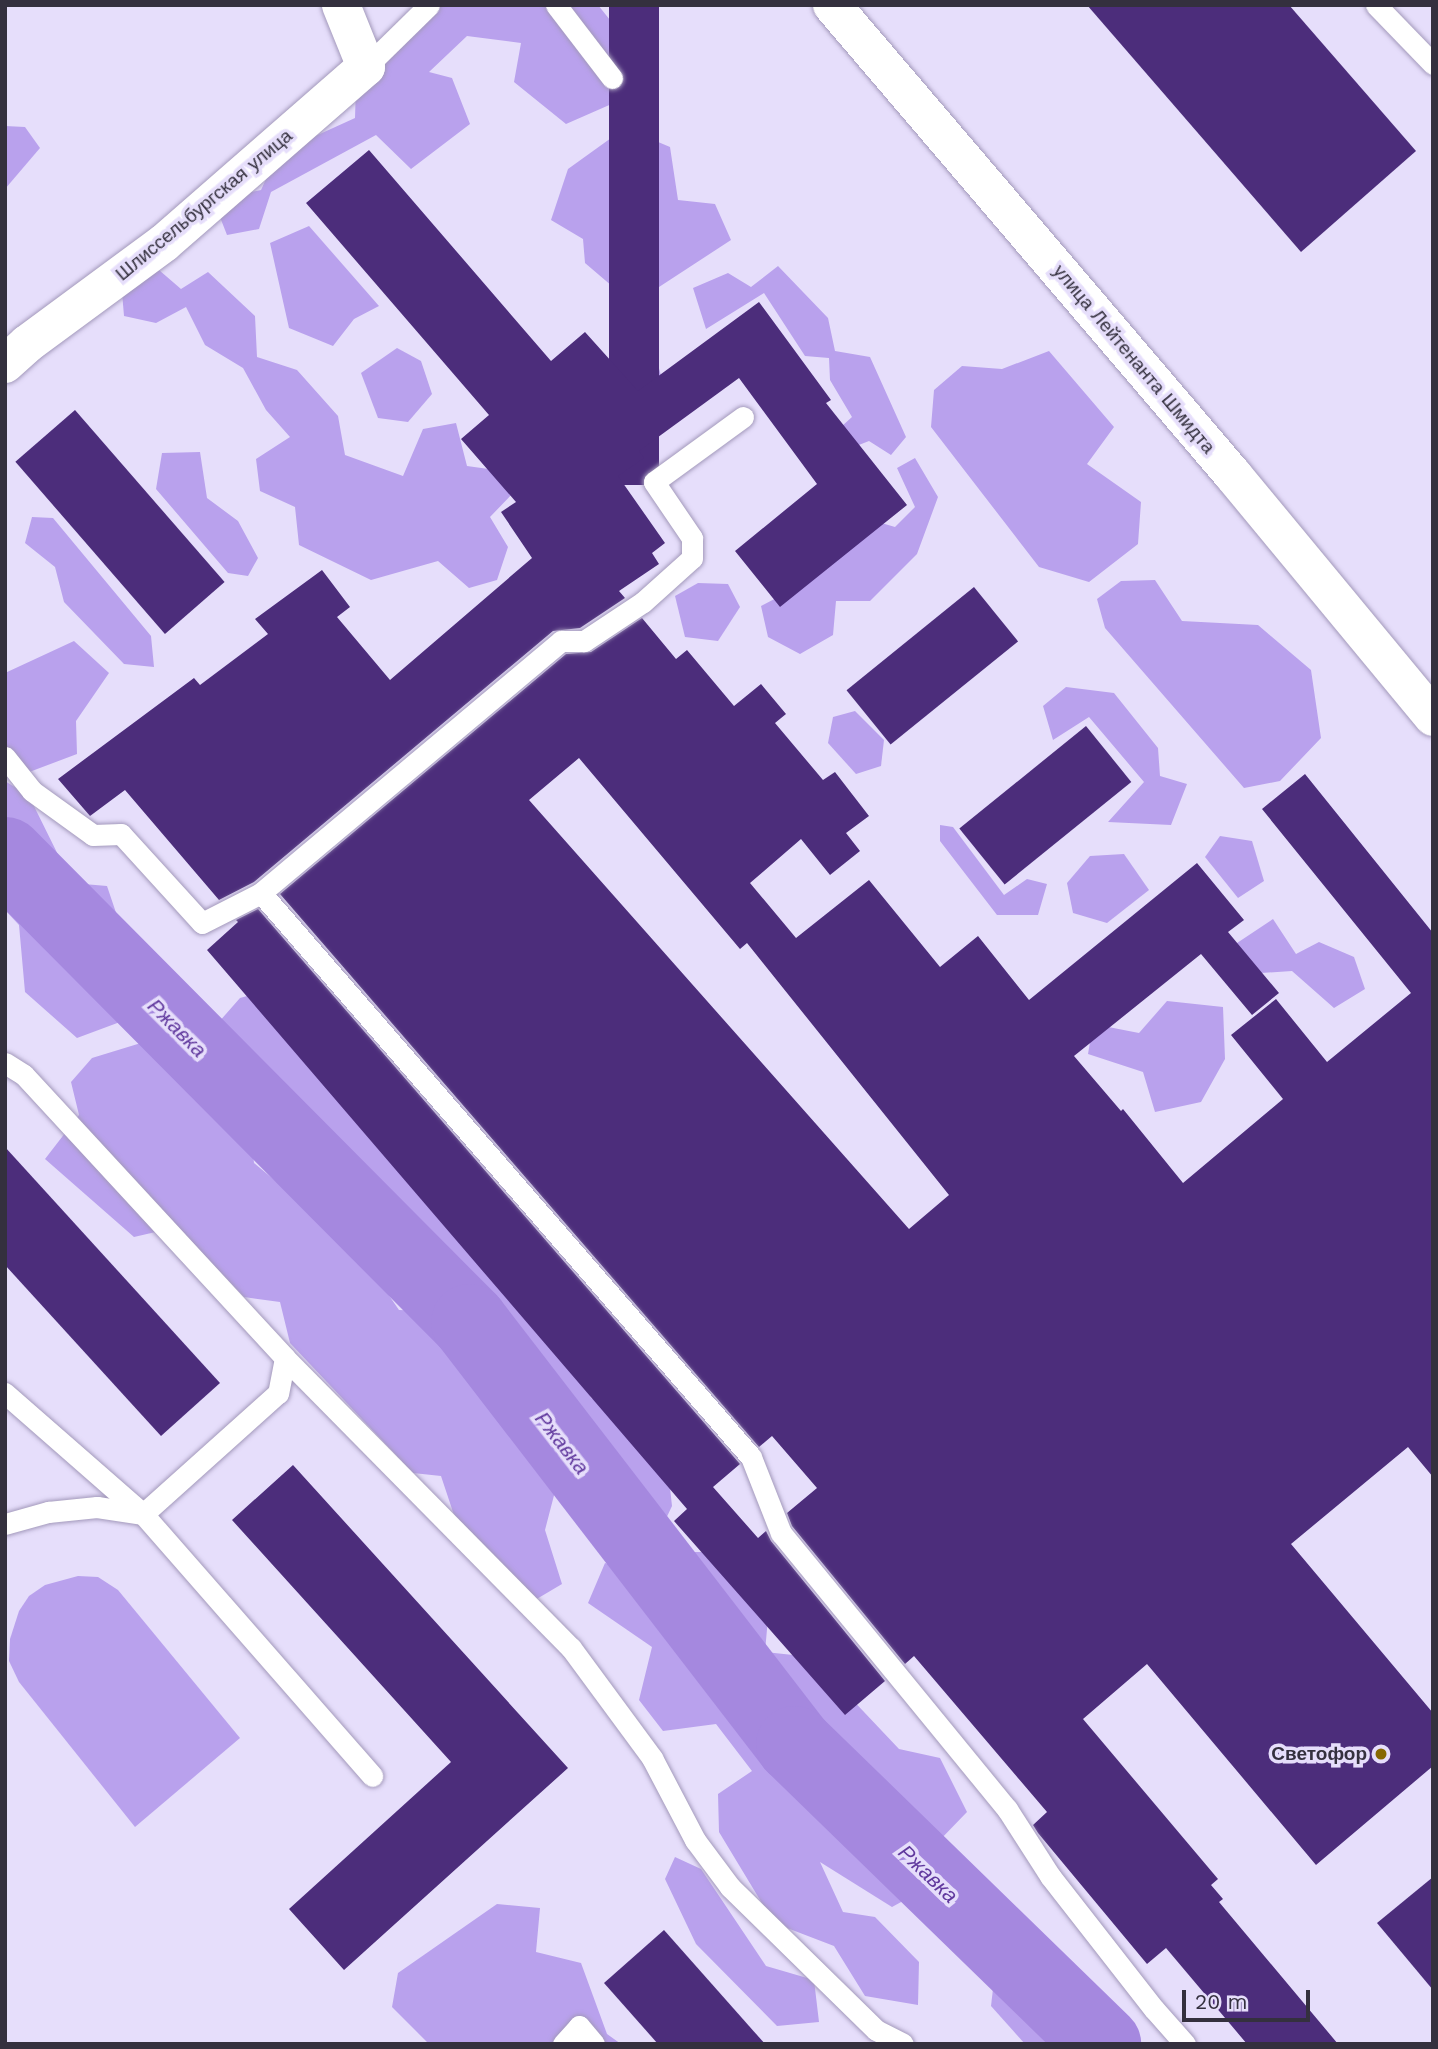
<!DOCTYPE html>
<html>
<head>
<meta charset="utf-8">
<style>
  body { margin:0 }
  #map { position:relative; width:1438px; height:2049px; overflow:hidden; background:#e6defb; font-family:"Work Sans",sans-serif }
  div>[style] { position:absolute }
  [style*='--x'] { left:calc(var(--x)*1px); top:calc(var(--y)*1px); width:calc(var(--w)*1px); rotate:calc(var(--a)*1deg) }
  .green>* { inset:0; background:#b9a1ed }
  .river>* { height:77px; margin:-38.5px; padding:0 38.5px; transform-origin:38.5px; border-radius:38.5px; background:#a588df }
  .building>* { inset:0; background:#4c2d7b; transform-origin:0 0 }
  .roads { filter:drop-shadow(0 0 2px #a399bb) drop-shadow(0 0 2px #a399bb) }
  .service>* { height:21px; margin:-10.5px; padding:0 10.5px; transform-origin:10.5px; border-radius:10.5px; background:#fff }
  .minor>* { height:38px; margin:-19px; padding:0 19px; transform-origin:19px; border-radius:19px; background:#fff }
  .dots>* { width:19px; height:19px; translate:-50% -50%; box-sizing:border-box; border:4px solid #e6defb; border-radius:50% }
  span { translate:-50% -50%; white-space:nowrap; text-align:center; line-height:1.15; -webkit-text-stroke:7px #e6defb; paint-order:stroke }
  .street-label { font-size:19px; color:#34303e }
  .poi-label { font-size:19px; color:#34303e; font-weight:700 }
  .right { translate:-100% -50%; text-align:right }
  .water-label { font-size:21px; color:#61399e; font-style:italic }
  .frame { position:absolute; inset:0; border:7px solid #34303e; pointer-events:none }
  .scale { position:absolute; left:1182px; top:1990px; width:128px; height:32px; box-sizing:border-box; border:4px solid #34303e; border-top:0; padding-left:9px; font-size:21px; line-height:24px; white-space:nowrap; color:#34303e; -webkit-text-stroke:5px #e6defb; paint-order:stroke }
</style>
</head>
<body>
<div id="map">
  <div class="green">
    <i style="clip-path:polygon(437px 5px,598px 5px,642px 60px,623px 99px,566px 124px,514px 82px,521px 43px,467px 36px,429px 72px,452px 78px,470px 124px,411px 169px,376px 135px,271px 192px,259px 229px,227px 235px,218px 212px,232px 196px,261px 190px,278px 153px,355px 118px,356px 85px)"></i>
    <i style="clip-path:polygon(5px 126px,25px 127px,40px 148px,5px 189px)"></i>
    <i style="clip-path:polygon(625px 128px,670px 147px,678px 200px,715px 204px,731px 240px,633px 304px,585px 263px,583px 239px,551px 220px,568px 169px)"></i>
    <i style="clip-path:polygon(309px 226px,379px 306px,354px 319px,333px 346px,289px 328px,270px 243px)"></i>
    <i style="clip-path:polygon(152px 264px,181px 289px,208px 272px,255px 316px,257px 357px,297px 370px,338px 416px,345px 455px,403px 476px,423px 429px,456px 423px,467px 466px,510px 472px,516px 490px,490px 517px,508px 547px,497px 580px,469px 588px,438px 561px,371px 580px,299px 545px,295px 507px,260px 491px,256px 459px,290px 437px,266px 410px,243px 368px,205px 345px,186px 307px,156px 323px,124px 316px,121px 280px)"></i>
    <i style="clip-path:polygon(778px 266px,828px 318px,835px 351px,870px 357px,906px 437px,891px 455px,869px 441px,836px 454px,831px 436px,852px 417px,830px 380px,829px 358px,805px 356px,764px 293px,706px 329px,693px 288px,728px 273px,751px 287px)"></i>
    <i style="clip-path:polygon(397px 348px,421px 361px,432px 394px,408px 422px,378px 418px,361px 373px)"></i>
    <i style="clip-path:polygon(1049px 351px,1114px 427px,1087px 464px,1141px 502px,1138px 544px,1089px 582px,1039px 567px,931px 427px,934px 390px,962px 366px,1002px 369px)"></i>
    <i style="clip-path:polygon(656px 357px,664px 387px,594px 439px,568px 396px,620px 358px)"></i>
    <i style="clip-path:polygon(200px 452px,207px 498px,238px 521px,258px 558px,248px 576px,228px 573px,156px 489px,162px 453px)"></i>
    <i style="clip-path:polygon(915px 458px,938px 497px,917px 554px,870px 601px,836px 601px,833px 635px,800px 654px,768px 637px,761px 606px,805px 583px,834px 509px,895px 527px,915px 507px,897px 468px)"></i>
    <i style="clip-path:polygon(32px 517px,53px 518px,151px 636px,154px 667px,124px 664px,64px 602px,55px 567px,25px 543px)"></i>
    <i style="clip-path:polygon(1155px 580px,1182px 621px,1258px 625px,1311px 670px,1321px 738px,1280px 781px,1244px 788px,1105px 628px,1097px 599px,1121px 581px)"></i>
    <i style="clip-path:polygon(698px 583px,728px 584px,740px 607px,718px 641px,685px 637px,675px 596px)"></i>
    <i style="clip-path:polygon(74px 641px,109px 673px,76px 721px,77px 754px,16px 777px,5px 764px,5px 673px)"></i>
    <i style="clip-path:polygon(1066px 687px,1114px 693px,1158px 748px,1160px 776px,1187px 784px,1171px 825px,1108px 822px,1144px 782px,1089px 717px,1053px 740px,1043px 706px)"></i>
    <i style="clip-path:polygon(855px 711px,884px 740px,881px 766px,856px 774px,828px 743px,833px 717px)"></i>
    <i style="clip-path:polygon(5px 781px,29px 796px,72px 883px,107px 886px,137px 975px,120px 1022px,77px 1038px,25px 992px,19px 925px,5px 910px)"></i>
    <i style="clip-path:polygon(940px 825px,953px 827px,1004px 895px,1027px 879px,1047px 884px,1038px 915px,997px 915px,940px 841px)"></i>
    <i style="clip-path:polygon(1220px 836px,1252px 841px,1264px 881px,1238px 898px,1205px 857px)"></i>
    <i style="clip-path:polygon(1124px 854px,1149px 890px,1107px 923px,1073px 913px,1067px 883px,1090px 856px)"></i>
    <i style="clip-path:polygon(1273px 919px,1296px 954px,1319px 942px,1354px 957px,1365px 989px,1334px 1008px,1292px 971px,1246px 974px,1231px 947px)"></i>
    <i style="clip-path:polygon(247px 996px,581px 1350px,591px 1398px,664px 1433px,672px 1506px,655px 1542px,598px 1510px,496px 1337px,415px 1259px,400px 1234px,212px 1037px,211px 1031px,240px 998px)"></i>
    <i style="clip-path:polygon(1167px 1001px,1223px 1007px,1225px 1059px,1201px 1102px,1155px 1112px,1143px 1072px,1088px 1054px,1093px 1024px,1139px 1033px)"></i>
    <i style="clip-path:polygon(154px 1039px,250px 1126px,254px 1163px,357px 1249px,399px 1310px,431px 1311px,451px 1359px,487px 1380px,558px 1480px,545px 1530px,562px 1584px,535px 1600px,455px 1518px,441px 1476px,413px 1473px,290px 1343px,280px 1302px,244px 1297px,177px 1227px,134px 1237px,45px 1159px,79px 1115px,71px 1082px,92px 1058px)"></i>
    <i style="clip-path:polygon(685px 1552px,737px 1552px,770px 1595px,765px 1652px,812px 1657px,899px 1749px,940px 1758px,967px 1812px,936px 1844px,923px 1890px,892px 1907px,820px 1862px,843px 1912px,875px 1917px,919px 1962px,918px 2005px,865px 1996px,834px 1946px,774px 1923px,719px 1832px,718px 1794px,752px 1771px,716px 1724px,663px 1731px,639px 1700px,652px 1647px,588px 1603px,605px 1563px,652px 1577px)"></i>
    <i style="clip-path:polygon(78px 1576px,98px 1577px,118px 1590px,240px 1738px,135px 1827px,19px 1682px,9px 1661px,10px 1639px,19px 1611px,29px 1596px,45px 1585px)"></i>
    <i style="clip-path:polygon(675px 1857px,701px 1869px,766px 1966px,814px 1980px,819px 2022px,777px 2026px,696px 1944px,665px 1879px)"></i>
    <i style="clip-path:polygon(497px 1904px,540px 1908px,536px 1952px,581px 1963px,607px 2034px,621px 2044px,429px 2044px,392px 2007px,398px 1973px)"></i>
    <i style="clip-path:polygon(995px 1972px,1077px 2044px,1025px 2044px,991px 2006px)"></i>
  </div>
  <div class="river">
    <i style="--x:5;--y:855;--w:658;--a:45.18"></i>
    <i style="--x:469;--y:1322;--w:533;--a:52.4"></i>
    <i style="--x:794;--y:1744;--w:430;--a:44.2"></i>
  </div>
  <div class="building">
    <i style="left:609px;top:5px;width:50px;height:480px"></i>
    <i style="clip-path:polygon(1087px 5px,1289px 5px,1416px 151px,1301px 252px)"></i>
    <i style="clip-path:polygon(369px 150px,551px 361px,585px 332px,638px 391px,759px 302px,831px 400px,826px 403px,907px 505px,780px 607px,735px 551px,817px 484px,739px 378px,639px 451px,644px 458px,618px 476px,665px 543px,652px 553px,659px 564px,619px 591px,625px 598px,580px 628px,553px 631px,254px 882px,219px 900px,125px 790px,90px 816px,58px 779px,194px 678px,200px 685px,268px 634px,255px 619px,322px 570px,350px 607px,337px 617px,390px 680px,532px 558px,501px 512px,516px 502px,461px 439px,489px 415px,306px 203px)"></i>
    <i style="left:75px;top:410px;width:228px;height:79px;rotate:49deg"></i>
    <i style="left:974px;top:587px;width:70px;height:164px;rotate:51deg"></i>
    <i style="clip-path:polygon(evenodd,642px 618px,676px 659px,687px 650px,734px 706px,761px 684px,786px 714px,775px 723px,823px 780px,835px 772px,869px 816px,846px 833px,860px 851px,830px 875px,801px 839px,750px 883px,796px 938px,869px 880px,940px 967px,978px 936px,1029px 1000px,1197px 863px,1244px 920px,1228px 932px,1279px 993px,1252px 1015px,1201px 954px,1074px 1056px,1121px 1111px,1123px 1109px,1183px 1183px,1283px 1099px,1231px 1035px,1276px 999px,1327px 1062px,1411px 993px,1262px 809px,1305px 774px,1433px 933px,1433px 1477px,1408px 1447px,1291px 1544px,1433px 1713px,1433px 1766px,1316px 1865px,1147px 1664px,1083px 1719px,1218px 1879px,1211px 1885px,1223px 1899px,1219px 1902px,1338px 2044px,1247px 2044px,1166px 1948px,1147px 1964px,1038px 1833px,1033px 1825px,1047px 1812px,914px 1656px,905px 1664px,792px 1526px,787px 1513px,817px 1488px,772px 1436px,759px 1447px,280px 894px,566px 654px,591px 652px,642px 618px,579px 758px,740px 949px,747px 943px,949px 1195px,909px 1229px,529px 800px,579px 758px)"></i>
    <i style="left:1086px;top:726px;width:72px;height:163px;rotate:51deg"></i>
    <i style="clip-path:polygon(258px 909px,740px 1464px,713px 1487px,758px 1538px,766px 1531px,771px 1541px,885px 1681px,845px 1715px,674px 1521px,687px 1509px,207px 950px,238px 922px,236px 920px)"></i>
    <i style="clip-path:polygon(5px 1147px,220px 1383px,161px 1436px,5px 1265px)"></i>
    <i style="clip-path:polygon(293px 1465px,568px 1768px,344px 1970px,289px 1909px,451px 1762px,232px 1520px)"></i>
    <i style="clip-path:polygon(1433px 1877px,1433px 1990px,1377px 1923px)"></i>
    <i style="clip-path:polygon(664px 1930px,765px 2044px,658px 2044px,604px 1983px)"></i>
  </div>
  <div class="roads">
    <div class="service">
      <i style="--x:556;--y:5;--w:92;--a:52.5"></i>
      <i style="--x:1376;--y:5;--w:82;--a:46"></i>
      <i style="--x:366;--y:67;--w:88;--a:-44.5"></i>
      <i style="--x:743;--y:417;--w:110;--a:143.9"></i>
      <i style="--x:654;--y:482;--w:68;--a:55.8"></i>
      <i style="--x:692;--y:538;--w:20;--a:90"></i>
      <i style="--x:692;--y:558;--w:66;--a:138.1"></i>
      <i style="--x:643;--y:602;--w:71;--a:146.5"></i>
      <i style="--x:584;--y:641;--w:23;--a:180"></i>
      <i style="--x:561;--y:641;--w:392;--a:140"></i>
      <i style="--x:261;--y:893;--w:747;--a:49.02"></i>
      <i style="--x:751;--y:1457;--w:82;--a:68.5"></i>
      <i style="--x:781;--y:1533;--w:357;--a:50.7"></i>
      <i style="--x:1007;--y:1809;--w:80;--a:57.3"></i>
      <i style="--x:1050;--y:1876;--w:169;--a:52"></i>
      <i style="--x:1154;--y:2009;--w:47;--a:48.5"></i>
      <i style="--x:5;--y:757;--w:43;--a:51.5"></i>
      <i style="--x:32;--y:791;--w:75;--a:35.8"></i>
      <i style="--x:93;--y:835;--w:28;--a:-2"></i>
      <i style="--x:121;--y:834;--w:120;--a:47.7"></i>
      <i style="--x:202;--y:923;--w:66;--a:-27"></i>
      <i style="--x:5;--y:1063;--w:22;--a:32"></i>
      <i style="--x:24;--y:1075;--w:385;--a:47.3"></i>
      <i style="--x:285;--y:1358;--w:36;--a:101"></i>
      <i style="--x:278;--y:1393;--w:181;--a:138.1"></i>
      <i style="--x:143;--y:1514;--w:184;--a:-138.8"></i>
      <i style="--x:285;--y:1358;--w:407;--a:45.4"></i>
      <i style="--x:571;--y:1648;--w:137;--a:53.6"></i>
      <i style="--x:652;--y:1758;--w:93;--a:62.3"></i>
      <i style="--x:695;--y:1840;--w:59;--a:53.3"></i>
      <i style="--x:730;--y:1887;--w:204;--a:44.4"></i>
      <i style="--x:876;--y:2030;--w:30;--a:27"></i>
      <i style="--x:5;--y:1524;--w:45;--a:-15.6"></i>
      <i style="--x:48;--y:1512;--w:49;--a:-5.8"></i>
      <i style="--x:97;--y:1507;--w:47;--a:8.7"></i>
      <i style="--x:143;--y:1514;--w:348;--a:48.8"></i>
      <i style="--x:563;--y:2044;--w:24;--a:-48"></i>
      <i style="--x:579;--y:2026;--w:23;--a:50"></i>
    </div>
    <div class="minor">
      <i style="--x:832;--y:5;--w:618;--a:49.53"></i>
      <i style="--x:1233;--y:475;--w:314;--a:50.4"></i>
      <i style="--x:5;--y:364;--w:30;--a:-42"></i>
      <i style="--x:27;--y:344;--w:170;--a:-36.4"></i>
      <i style="--x:164;--y:243;--w:268;--a:-41.1"></i>
      <i style="--x:366;--y:67;--w:67;--a:-112"></i>
    </div>
  </div>
  <div class="dots">
    <i style="left:1381px;top:1754px;background:#876803"></i>
  </div>
  <div class="street-label">
    <span style="left:204px;top:205px;rotate:-40deg">Шлиссельбургская улица</span>
    <span style="left:1134px;top:359px;rotate:50deg">улица Лейтенанта Шмидта</span>
  </div>
  <div class="poi-label">
    <span class="right" style="left:1367px;top:1754px">Светофор</span>
  </div>
  <div class="water-label">
    <span style="left:177px;top:1028px;rotate:45deg">Ржавка</span>
    <span style="left:562px;top:1443px;rotate:52deg">Ржавка</span>
    <span style="left:928px;top:1874px;rotate:44deg">Ржавка</span>
  </div>
  <div class="frame"></div>
  <div class="scale">20 m</div>
</div>
</body>
</html>
